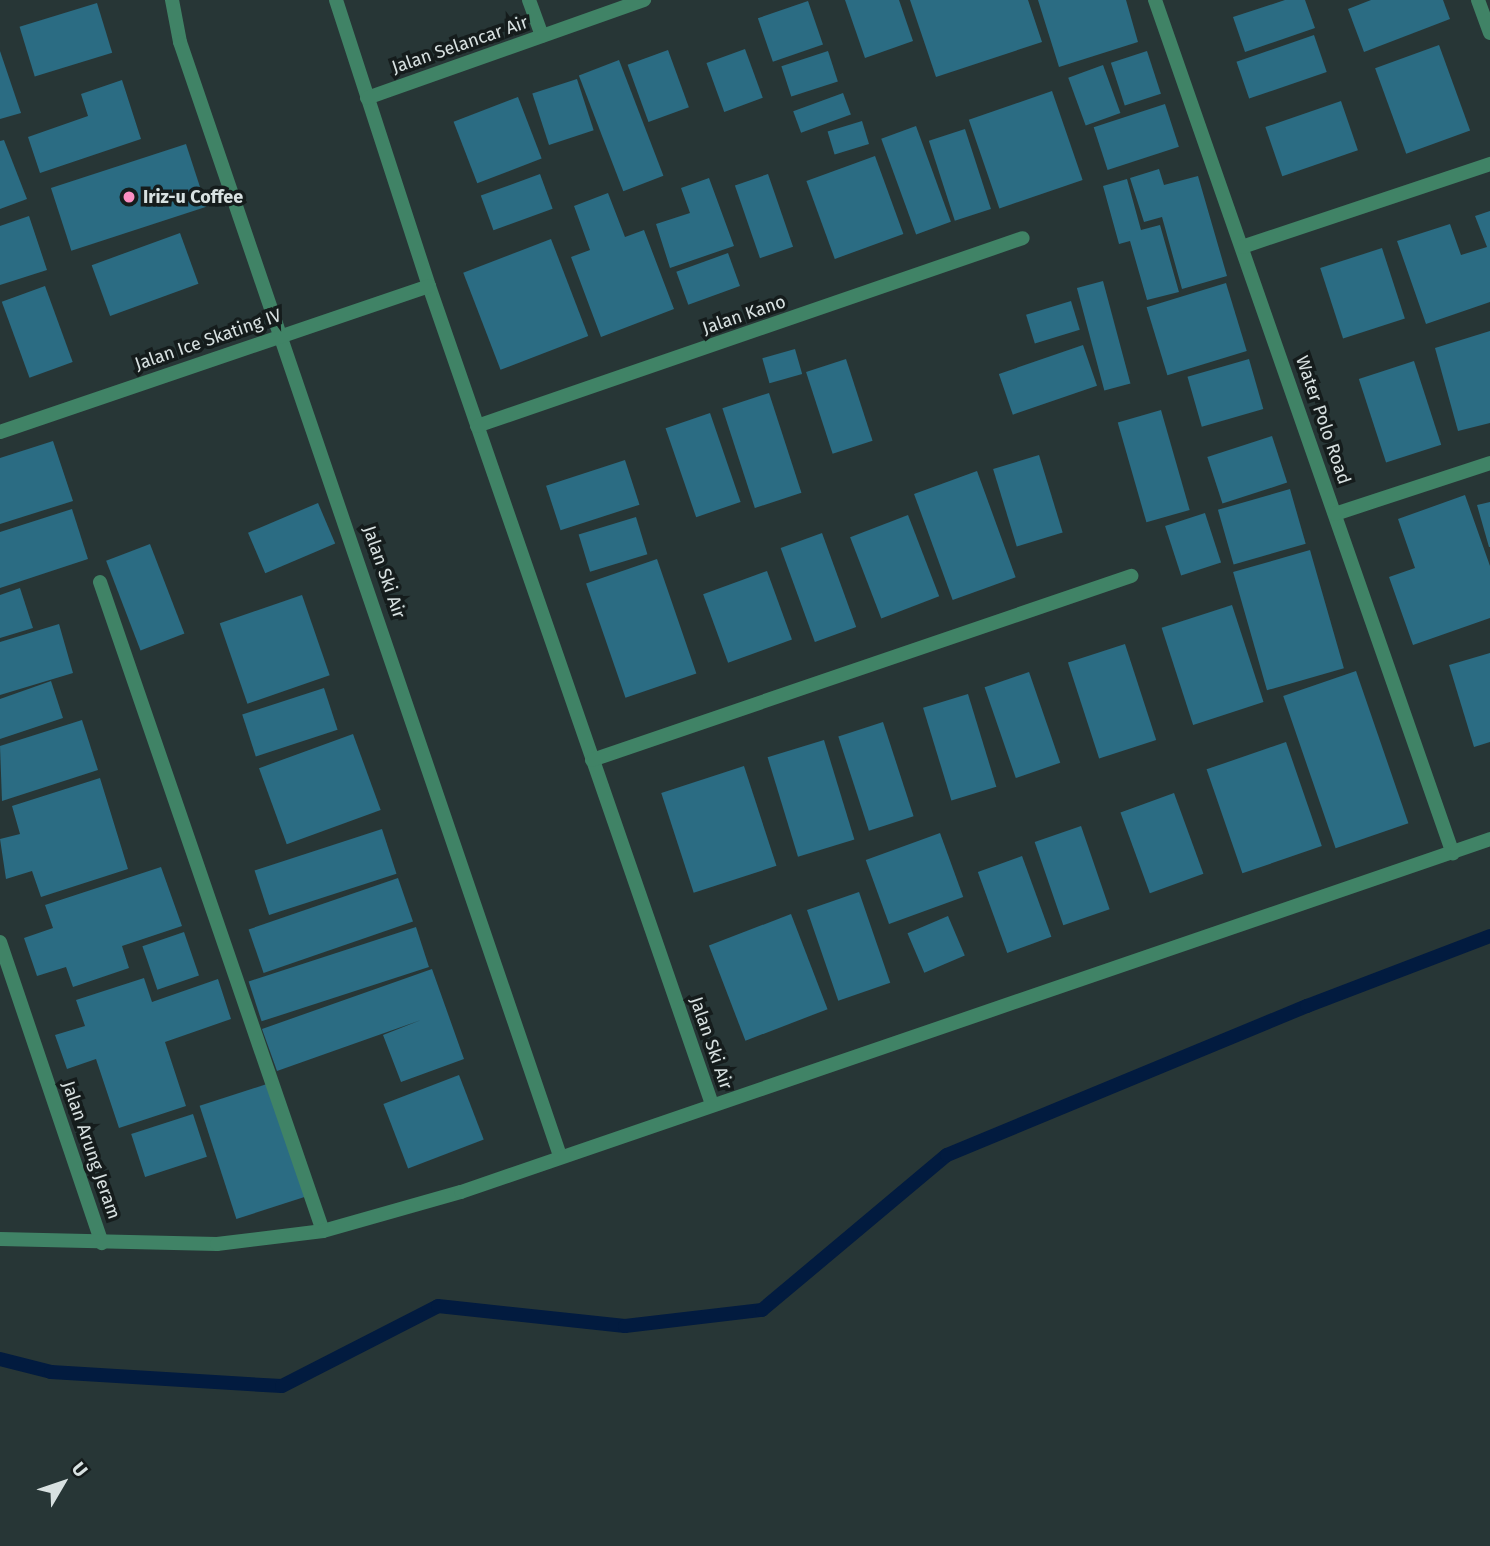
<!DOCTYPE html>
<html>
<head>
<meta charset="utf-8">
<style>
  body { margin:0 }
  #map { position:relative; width:1490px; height:1546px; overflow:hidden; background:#273636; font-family:"Fira Sans",sans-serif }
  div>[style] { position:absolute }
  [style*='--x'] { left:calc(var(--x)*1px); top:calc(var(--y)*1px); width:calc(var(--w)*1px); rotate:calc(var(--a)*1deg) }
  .stream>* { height:14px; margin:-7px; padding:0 7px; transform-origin:7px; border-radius:7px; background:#021b3f }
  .building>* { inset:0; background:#2b6c83; transform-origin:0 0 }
  .lane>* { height:14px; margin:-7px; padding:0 7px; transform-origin:7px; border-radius:7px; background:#408366 }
  .street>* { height:14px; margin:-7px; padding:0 7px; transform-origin:7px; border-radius:7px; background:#408366 }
  .dots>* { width:19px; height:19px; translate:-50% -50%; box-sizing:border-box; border:4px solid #151c1c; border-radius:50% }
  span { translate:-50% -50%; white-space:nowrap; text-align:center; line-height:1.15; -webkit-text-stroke:7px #151c1c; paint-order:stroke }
  .street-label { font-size:18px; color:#d8e1e1 }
  .poi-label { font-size:18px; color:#d8e1e1; font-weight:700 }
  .left { translate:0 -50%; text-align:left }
  .north { position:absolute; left:28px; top:1448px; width:70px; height:70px; -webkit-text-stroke:5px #151c1c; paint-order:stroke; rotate:51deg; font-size:19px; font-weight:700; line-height:28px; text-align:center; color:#d8e1e1 }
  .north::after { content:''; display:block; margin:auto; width:24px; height:32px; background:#d8e1e1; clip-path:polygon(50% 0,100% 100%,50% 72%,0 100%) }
</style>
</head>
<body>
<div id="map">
  <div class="stream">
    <i style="--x:0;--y:1359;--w:53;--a:14.3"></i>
    <i style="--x:51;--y:1372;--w:231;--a:3.5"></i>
    <i style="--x:282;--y:1386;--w:175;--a:-27.1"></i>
    <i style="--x:438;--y:1306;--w:188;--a:6.1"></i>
    <i style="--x:625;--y:1326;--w:138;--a:-6.7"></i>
    <i style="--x:762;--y:1310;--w:241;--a:-40"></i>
    <i style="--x:947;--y:1155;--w:390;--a:-22.5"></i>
    <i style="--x:1307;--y:1006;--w:196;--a:-20.9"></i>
  </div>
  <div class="building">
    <i style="clip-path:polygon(845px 0,899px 0,913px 41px,865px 58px)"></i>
    <i style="clip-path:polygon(910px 0,1028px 0,1042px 42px,936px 77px)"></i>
    <i style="clip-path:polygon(1038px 0,1126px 0,1138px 42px,1059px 67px)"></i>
    <i style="clip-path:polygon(1285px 0,1305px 0,1315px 28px,1245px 52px,1233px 17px)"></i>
    <i style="clip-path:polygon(1371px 0,1443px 0,1450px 19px,1364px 52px,1348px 9px)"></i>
    <i style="left:808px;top:1px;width:46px;height:53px;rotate:71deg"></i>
    <i style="left:97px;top:3px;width:52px;height:81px;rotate:73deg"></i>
    <i style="left:1314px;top:35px;width:39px;height:82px;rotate:71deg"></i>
    <i style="left:1439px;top:45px;width:91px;height:68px;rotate:70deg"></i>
    <i style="left:745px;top:49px;width:52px;height:41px;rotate:70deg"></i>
    <i style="left:668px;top:50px;width:61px;height:43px;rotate:70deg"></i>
    <i style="clip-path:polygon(0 51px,21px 113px,0 119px)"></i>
    <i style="left:828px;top:51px;width:32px;height:49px;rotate:72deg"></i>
    <i style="left:1147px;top:51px;width:45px;height:38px;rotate:72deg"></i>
    <i style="left:619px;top:60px;width:124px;height:43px;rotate:69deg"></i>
    <i style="left:1103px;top:65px;width:51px;height:37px;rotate:70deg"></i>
    <i style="left:577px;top:79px;width:54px;height:47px;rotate:72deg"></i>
    <i style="clip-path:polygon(122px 80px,141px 139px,40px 173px,28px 137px,88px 116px,81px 94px)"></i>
    <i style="left:1052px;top:91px;width:94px;height:88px;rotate:71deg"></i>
    <i style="left:843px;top:93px;width:23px;height:53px;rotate:70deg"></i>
    <i style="left:518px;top:97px;width:66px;height:69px;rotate:69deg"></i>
    <i style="left:1341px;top:101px;width:52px;height:80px;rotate:71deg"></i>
    <i style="left:1165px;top:104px;width:45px;height:75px;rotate:72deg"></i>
    <i style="left:862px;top:121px;width:24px;height:36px;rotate:73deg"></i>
    <i style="left:916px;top:126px;width:102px;height:37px;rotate:70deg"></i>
    <i style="left:965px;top:129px;width:84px;height:38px;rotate:72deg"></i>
    <i style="clip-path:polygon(4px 140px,27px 199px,0 209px,0 141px)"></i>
    <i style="left:186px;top:144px;width:66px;height:142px;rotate:72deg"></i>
    <i style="left:875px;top:156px;width:83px;height:73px;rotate:70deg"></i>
    <i style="clip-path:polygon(1159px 169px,1164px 185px,1198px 176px,1227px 276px,1182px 289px,1162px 217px,1144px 222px,1130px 178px)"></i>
    <i style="left:540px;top:174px;width:37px;height:63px;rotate:70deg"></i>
    <i style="left:768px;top:174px;width:77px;height:35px;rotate:71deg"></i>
    <i style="clip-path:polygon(709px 178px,734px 246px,670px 268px,656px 224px,690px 213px,681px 188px)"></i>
    <i style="clip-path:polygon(1127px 179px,1141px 230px,1160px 225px,1179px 292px,1147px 300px,1130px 241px,1119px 244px,1103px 186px)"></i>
    <i style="clip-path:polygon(608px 193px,625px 237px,644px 230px,674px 309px,601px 337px,571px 257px,590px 250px,574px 206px)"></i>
    <i style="clip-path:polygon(1490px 211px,1490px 302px,1426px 324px,1397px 241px,1450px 224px,1461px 255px,1487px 247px,1475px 216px)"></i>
    <i style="clip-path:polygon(29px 216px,47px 270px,0 285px,0 226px)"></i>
    <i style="left:180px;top:233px;width:54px;height:94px;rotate:70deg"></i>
    <i style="left:551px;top:239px;width:104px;height:94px;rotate:69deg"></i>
    <i style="left:1382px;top:248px;width:74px;height:65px;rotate:72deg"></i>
    <i style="left:728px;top:253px;width:35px;height:55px;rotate:70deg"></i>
    <i style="left:1103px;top:281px;width:106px;height:27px;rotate:75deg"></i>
    <i style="left:1226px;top:283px;width:71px;height:83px;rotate:73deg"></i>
    <i style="left:45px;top:286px;width:81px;height:46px;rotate:70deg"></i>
    <i style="left:1071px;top:301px;width:30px;height:47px;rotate:73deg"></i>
    <i style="clip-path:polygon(1490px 331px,1490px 423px,1458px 431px,1435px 348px)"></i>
    <i style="left:1083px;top:345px;width:43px;height:89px;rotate:71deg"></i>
    <i style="left:795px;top:349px;width:26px;height:34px;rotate:74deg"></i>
    <i style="left:846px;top:359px;width:86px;height:42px;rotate:72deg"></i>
    <i style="left:1249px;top:359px;width:52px;height:64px;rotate:74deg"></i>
    <i style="left:1414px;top:361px;width:88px;height:58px;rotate:72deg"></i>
    <i style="left:769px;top:393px;width:105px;height:49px;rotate:72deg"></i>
    <i style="left:1161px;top:410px;width:104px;height:45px;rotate:74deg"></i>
    <i style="left:710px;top:413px;width:94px;height:47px;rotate:71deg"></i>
    <i style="left:1272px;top:436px;width:49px;height:68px;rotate:72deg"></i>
    <i style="clip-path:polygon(53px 441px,73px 501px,0 524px,0 458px)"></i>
    <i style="left:1039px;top:455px;width:81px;height:48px;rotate:73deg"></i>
    <i style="left:625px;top:460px;width:47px;height:83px;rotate:72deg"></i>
    <i style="left:977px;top:471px;width:113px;height:67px;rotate:70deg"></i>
    <i style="left:1290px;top:489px;width:57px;height:75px;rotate:74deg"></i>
    <i style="clip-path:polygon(1465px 495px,1490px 566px,1490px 618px,1413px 645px,1389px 577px,1415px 568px,1398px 519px)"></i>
    <i style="clip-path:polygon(1490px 502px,1490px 547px,1489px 547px,1477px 505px)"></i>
    <i style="left:318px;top:503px;width:44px;height:76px;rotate:67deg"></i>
    <i style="clip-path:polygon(72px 509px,88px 559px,0 588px,0 532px)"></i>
    <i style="left:1205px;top:513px;width:52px;height:42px;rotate:72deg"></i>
    <i style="left:908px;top:515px;width:87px;height:62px;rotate:69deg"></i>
    <i style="left:636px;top:517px;width:39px;height:60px;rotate:73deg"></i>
    <i style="left:822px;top:533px;width:100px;height:44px;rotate:70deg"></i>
    <i style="left:150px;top:544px;width:96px;height:47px;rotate:69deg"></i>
    <i style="left:1310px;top:550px;width:123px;height:80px;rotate:74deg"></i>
    <i style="left:657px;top:559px;width:121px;height:75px;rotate:71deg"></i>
    <i style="left:767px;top:571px;width:73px;height:68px;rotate:70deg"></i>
    <i style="clip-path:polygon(20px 588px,33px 628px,0 638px,0 595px)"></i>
    <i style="left:302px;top:595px;width:85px;height:87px;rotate:71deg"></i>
    <i style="left:1232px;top:605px;width:102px;height:74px;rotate:72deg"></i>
    <i style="clip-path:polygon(59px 624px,73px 673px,0 695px,0 642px)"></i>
    <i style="left:1125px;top:644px;width:101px;height:60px;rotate:72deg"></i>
    <i style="clip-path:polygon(1490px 653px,1490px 742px,1474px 747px,1449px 665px)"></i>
    <i style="left:1356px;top:671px;width:161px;height:77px;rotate:71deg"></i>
    <i style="left:1029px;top:672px;width:96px;height:47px;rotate:71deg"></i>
    <i style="clip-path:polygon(51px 681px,63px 718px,0 739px,0 699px)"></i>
    <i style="left:324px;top:688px;width:44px;height:86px;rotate:72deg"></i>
    <i style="left:968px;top:694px;width:97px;height:47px;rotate:73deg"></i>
    <i style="clip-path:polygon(82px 720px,98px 770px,2px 801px,0 746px)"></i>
    <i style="left:883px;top:722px;width:99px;height:47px;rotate:72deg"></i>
    <i style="left:353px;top:734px;width:81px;height:100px;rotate:70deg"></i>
    <i style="left:824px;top:740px;width:104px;height:59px;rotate:73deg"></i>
    <i style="left:1286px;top:742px;width:110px;height:84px;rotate:71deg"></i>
    <i style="left:744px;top:766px;width:105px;height:87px;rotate:72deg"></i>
    <i style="clip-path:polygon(100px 778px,128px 869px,41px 897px,32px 871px,6px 879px,0 839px,20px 834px,12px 806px)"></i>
    <i style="left:1174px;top:793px;width:86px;height:57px;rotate:70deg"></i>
    <i style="left:1081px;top:826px;width:88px;height:49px;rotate:71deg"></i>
    <i style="left:382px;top:829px;width:47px;height:134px;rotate:72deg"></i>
    <i style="left:940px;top:833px;width:68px;height:79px;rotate:70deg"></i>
    <i style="left:1022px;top:856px;width:86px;height:47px;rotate:70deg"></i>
    <i style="clip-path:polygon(161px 867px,182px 926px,122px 946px,129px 968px,73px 987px,66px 967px,37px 976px,24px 938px,53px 928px,45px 905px)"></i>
    <i style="left:398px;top:878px;width:46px;height:158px;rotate:71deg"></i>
    <i style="left:859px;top:892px;width:96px;height:55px;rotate:71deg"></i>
    <i style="left:791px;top:914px;width:102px;height:88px;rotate:69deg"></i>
    <i style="left:948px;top:916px;width:43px;height:44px;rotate:67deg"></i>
    <i style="left:416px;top:927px;width:42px;height:176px;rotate:72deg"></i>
    <i style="left:184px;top:932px;width:46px;height:44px;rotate:71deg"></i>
    <i style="clip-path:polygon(432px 969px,464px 1059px,401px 1082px,383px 1035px,421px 1020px,277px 1071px,262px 1029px)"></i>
    <i style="clip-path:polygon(144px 978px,152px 1002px,218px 979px,231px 1019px,165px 1042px,186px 1106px,119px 1128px,96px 1059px,67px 1069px,55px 1035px,85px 1026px,76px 1000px)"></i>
    <i style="left:459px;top:1075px;width:69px;height:81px;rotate:69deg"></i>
    <i style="left:270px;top:1083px;width:119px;height:74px;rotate:72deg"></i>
    <i style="left:193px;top:1114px;width:45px;height:65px;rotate:72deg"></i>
  </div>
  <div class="lane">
    <i style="--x:529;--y:0;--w:38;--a:70"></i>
    <i style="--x:100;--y:582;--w:686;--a:71.04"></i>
  </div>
  <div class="street">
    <i style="--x:172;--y:0;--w:43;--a:79.2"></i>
    <i style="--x:180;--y:42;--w:1177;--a:71.16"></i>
    <i style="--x:336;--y:0;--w:301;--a:72"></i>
    <i style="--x:429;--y:286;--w:866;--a:70.92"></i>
    <i style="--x:1155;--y:0;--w:904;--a:70.76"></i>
    <i style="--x:1478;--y:0;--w:35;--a:70"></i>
    <i style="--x:367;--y:98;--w:294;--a:-19.5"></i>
    <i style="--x:1242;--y:247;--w:262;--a:-18.5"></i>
    <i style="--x:477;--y:426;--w:577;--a:-19"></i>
    <i style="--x:0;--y:432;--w:453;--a:-18.8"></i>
    <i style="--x:1335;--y:514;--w:163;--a:-18.2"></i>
    <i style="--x:592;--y:760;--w:570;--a:-18.85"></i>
    <i style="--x:0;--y:942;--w:318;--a:71.3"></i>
    <i style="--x:0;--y:1239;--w:217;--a:1.3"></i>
    <i style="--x:217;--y:1244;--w:107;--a:-7"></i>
    <i style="--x:323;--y:1231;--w:143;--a:-15.8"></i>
    <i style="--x:461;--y:1192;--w:1088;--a:-18.93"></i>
  </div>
  <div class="dots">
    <i style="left:129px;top:197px;background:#fb8fc3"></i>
  </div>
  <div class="street-label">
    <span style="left:460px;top:45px;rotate:-19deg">Jalan Selancar Air</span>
    <span style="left:744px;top:315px;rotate:-19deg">Jalan Kano</span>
    <span style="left:208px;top:340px;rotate:-19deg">Jalan Ice Skating IV</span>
    <span style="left:1323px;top:420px;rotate:71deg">Water Polo Road</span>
    <span style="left:384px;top:572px;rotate:71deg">Jalan Ski Air</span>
    <span style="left:711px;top:1043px;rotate:71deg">Jalan Ski Air</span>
    <span style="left:91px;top:1150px;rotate:71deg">Jalan Arung Jeram</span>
  </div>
  <div class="poi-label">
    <span class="left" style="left:143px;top:197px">Iriz-u Coffee</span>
  </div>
  <div class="north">U</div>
</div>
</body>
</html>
